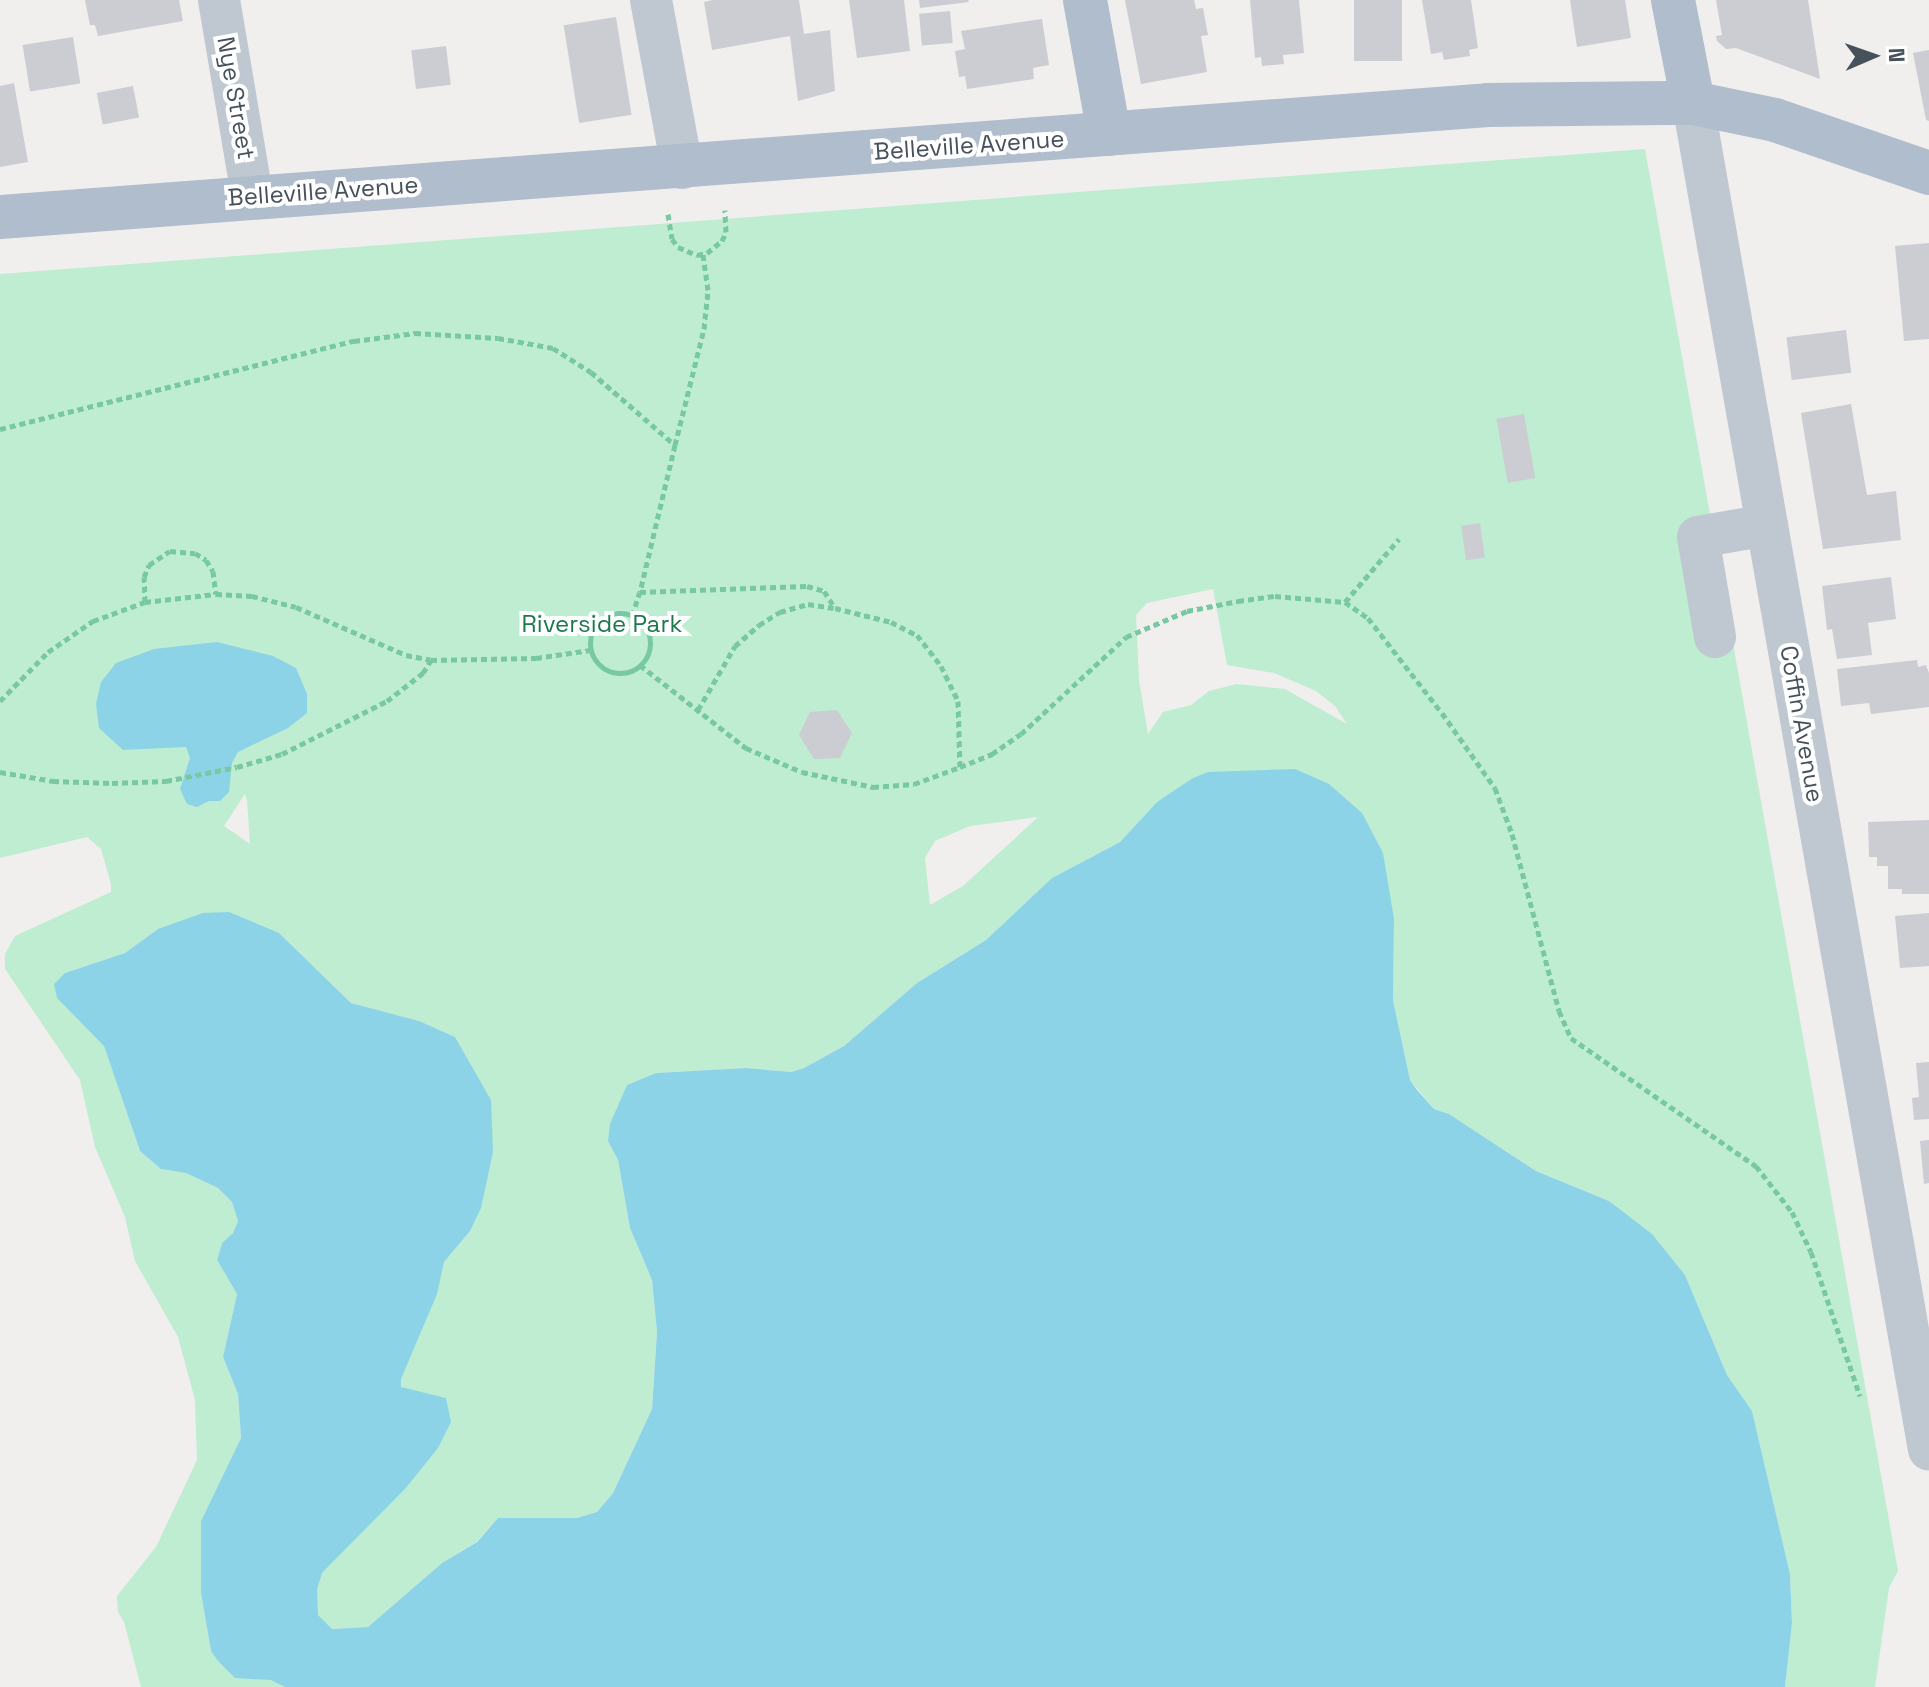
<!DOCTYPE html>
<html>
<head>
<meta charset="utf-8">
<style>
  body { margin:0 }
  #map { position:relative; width:1929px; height:1687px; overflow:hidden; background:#f1eeee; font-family:"Space Grotesk",sans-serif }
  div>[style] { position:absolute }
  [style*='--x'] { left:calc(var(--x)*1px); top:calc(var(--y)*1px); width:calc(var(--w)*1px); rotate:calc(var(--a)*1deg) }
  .green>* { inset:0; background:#beedd1 }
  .water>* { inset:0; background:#8dd3e8 }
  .building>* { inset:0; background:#cbcdd3; transform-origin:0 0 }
  .path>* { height:5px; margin-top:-2.5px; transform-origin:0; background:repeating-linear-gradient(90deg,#78c9a2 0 6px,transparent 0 10px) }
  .path>.ring { margin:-2.5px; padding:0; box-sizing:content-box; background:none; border:5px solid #78c9a2; border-radius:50% }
  .minor>* { height:42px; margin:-21px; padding:0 21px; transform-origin:21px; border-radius:21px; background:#bfc8d0 }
  .major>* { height:44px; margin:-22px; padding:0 22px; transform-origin:22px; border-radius:22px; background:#afbdcc }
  span { translate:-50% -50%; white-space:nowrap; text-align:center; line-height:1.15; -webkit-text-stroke:8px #fff; paint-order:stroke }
  .street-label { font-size:24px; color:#47515b }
  .park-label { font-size:24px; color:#1b794b }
  .north { position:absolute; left:1833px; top:16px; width:80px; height:80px; -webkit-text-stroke:6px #fff; paint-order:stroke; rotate:88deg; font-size:22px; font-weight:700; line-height:32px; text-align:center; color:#47515b }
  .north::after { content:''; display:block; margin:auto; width:28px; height:36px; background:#47515b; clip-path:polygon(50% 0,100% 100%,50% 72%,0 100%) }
</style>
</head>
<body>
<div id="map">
  <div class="green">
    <i style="clip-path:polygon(evenodd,1645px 149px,1898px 1571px,1889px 1588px,1875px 1687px,1785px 1687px,1792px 1623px,1790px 1574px,1752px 1411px,1727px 1375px,1685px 1275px,1609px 1201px,1536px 1171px,1449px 1114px,1434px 1109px,1410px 1080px,1393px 1000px,1394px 919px,1208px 772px,1157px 802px,1120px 842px,1052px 878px,986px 940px,917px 983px,844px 1046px,804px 1068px,791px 1072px,746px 1068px,656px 1073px,627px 1085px,608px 1141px,618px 1160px,630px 1228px,652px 1280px,657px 1332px,652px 1409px,613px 1493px,597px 1512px,577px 1518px,498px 1518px,476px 1542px,442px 1563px,368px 1627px,331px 1629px,280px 1684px,285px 1687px,141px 1687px,124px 1622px,118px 1612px,117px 1596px,156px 1547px,197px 1460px,195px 1400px,178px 1337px,135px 1261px,125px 1217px,95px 1147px,80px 1080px,5px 969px,5px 954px,15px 936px,111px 892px,111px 884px,101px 849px,87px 837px,0 858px,0 274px,1645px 149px,1213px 589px,1227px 665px,1274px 673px,1316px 691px,1335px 706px,1347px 724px,1285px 689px,1237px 684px,1209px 691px,1191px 705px,1163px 712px,1148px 734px,1139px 680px,1136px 615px,1147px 603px,1213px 589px,1645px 149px,245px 794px,247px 800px,250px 844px,224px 826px,245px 794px,1645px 149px,1038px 817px,963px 886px,930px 905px,925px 858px,935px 841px,970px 826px,1038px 817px,1645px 149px,158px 929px,279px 933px,351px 1003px,418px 1021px,455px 1037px,470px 1231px,444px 1262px,401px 1378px,405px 1489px,322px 1573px,317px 1590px,211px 1651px,201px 1593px,201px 1521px,241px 1438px,238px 1394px,223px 1357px,237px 1294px,217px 1260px,222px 1243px,233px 1233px,238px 1221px,232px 1202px,218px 1188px,186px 1173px,161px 1169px,140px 1151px,104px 1046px,65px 973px,125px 953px,158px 929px)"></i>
  </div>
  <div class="water">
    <i style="clip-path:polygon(217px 642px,273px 656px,296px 668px,307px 694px,307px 713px,288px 728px,238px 752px,232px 763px,229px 792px,220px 801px,209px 801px,197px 807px,187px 804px,180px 789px,190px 758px,186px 747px,123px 750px,99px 728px,96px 704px,101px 682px,116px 663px,154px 649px)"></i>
    <i style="clip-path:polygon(1295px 769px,1329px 784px,1362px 813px,1383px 853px,1394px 919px,1393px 1000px,1410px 1080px,1417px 1090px,1434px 1109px,1449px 1114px,1536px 1171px,1609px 1201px,1652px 1234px,1685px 1275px,1727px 1375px,1752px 1411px,1790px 1574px,1792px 1623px,1785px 1687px,285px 1687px,271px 1680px,235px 1678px,218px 1661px,211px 1651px,201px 1593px,201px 1521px,241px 1438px,238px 1394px,223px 1357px,237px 1294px,217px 1260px,222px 1243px,233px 1233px,238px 1221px,232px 1202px,218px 1188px,186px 1173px,161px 1169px,140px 1151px,104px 1046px,57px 998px,54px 984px,65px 973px,125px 953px,158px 929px,203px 913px,229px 912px,279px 933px,351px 1003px,419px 1021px,455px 1037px,491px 1100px,493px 1152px,481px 1208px,470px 1231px,444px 1262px,437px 1294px,401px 1379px,401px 1387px,446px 1398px,451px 1422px,438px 1448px,405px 1489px,322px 1573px,317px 1590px,318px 1615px,332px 1629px,368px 1627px,442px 1563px,477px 1542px,498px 1518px,577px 1518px,597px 1512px,613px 1493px,652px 1409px,657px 1332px,652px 1280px,630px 1228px,618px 1160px,608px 1141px,610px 1124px,627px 1085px,656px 1073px,746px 1068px,791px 1072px,804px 1068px,844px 1046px,917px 983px,986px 940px,1052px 878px,1120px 842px,1157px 802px,1193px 778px,1208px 772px)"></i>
  </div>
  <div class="building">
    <i style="clip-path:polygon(85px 0,179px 0,183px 21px,98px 36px,95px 25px,90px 25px)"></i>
    <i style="clip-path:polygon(713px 0,799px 0,804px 34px,830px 30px,835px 91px,798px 101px,790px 36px,712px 50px,704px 2px)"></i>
    <i style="clip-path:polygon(849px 0,904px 0,910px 51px,857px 58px)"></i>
    <i style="clip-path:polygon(919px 0,968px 0,969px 2px,920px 8px)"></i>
    <i style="clip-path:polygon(1125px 0,1194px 0,1196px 9px,1203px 8px,1208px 35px,1201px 36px,1207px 72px,1141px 84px)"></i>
    <i style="clip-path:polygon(1250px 0,1299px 0,1304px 53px,1283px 55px,1284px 64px,1262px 66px,1261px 57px,1255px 58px)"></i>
    <i style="left:1354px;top:0;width:48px;height:61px"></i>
    <i style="clip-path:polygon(1422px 0,1471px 0,1478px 48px,1469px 50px,1470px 56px,1444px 60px,1442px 52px,1431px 54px)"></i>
    <i style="clip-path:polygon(1570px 0,1625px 0,1631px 38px,1577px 47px)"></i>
    <i style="clip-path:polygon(1716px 0,1808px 0,1820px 79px,1736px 48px,1726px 49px,1717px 41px,1716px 36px,1722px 35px)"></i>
    <i style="left:950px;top:11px;width:32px;height:31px;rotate:85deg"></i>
    <i style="left:616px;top:17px;width:99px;height:53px;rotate:81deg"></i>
    <i style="clip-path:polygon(1042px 19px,1049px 65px,1033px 68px,1034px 79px,967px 89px,965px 76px,959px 77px,955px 51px,965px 49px,961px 31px)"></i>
    <i style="left:73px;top:37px;width:47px;height:51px;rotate:81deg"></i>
    <i style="left:446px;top:46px;width:39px;height:35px;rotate:83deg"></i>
    <i style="clip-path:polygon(1929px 50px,1929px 121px,1926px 120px,1913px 53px)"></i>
    <i style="clip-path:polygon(14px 83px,28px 162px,0 167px,0 86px)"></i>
    <i style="left:133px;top:86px;width:32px;height:37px;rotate:79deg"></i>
    <i style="clip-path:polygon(1929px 243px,1929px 339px,1904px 341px,1895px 246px)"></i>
    <i style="left:1846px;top:330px;width:43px;height:60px;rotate:83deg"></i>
    <i style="clip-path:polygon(1851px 404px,1867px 495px,1896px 491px,1901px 540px,1823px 549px,1801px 413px)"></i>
    <i style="left:1524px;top:414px;width:65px;height:28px;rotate:80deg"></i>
    <i style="left:1480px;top:523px;width:35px;height:19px;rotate:82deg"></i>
    <i style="clip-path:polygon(1891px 577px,1896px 619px,1868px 623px,1872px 655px,1837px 659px,1832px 629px,1827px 630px,1822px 586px)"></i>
    <i style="clip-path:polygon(1917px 660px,1918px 667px,1926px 665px,1929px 673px,1929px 707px,1871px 714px,1869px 703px,1841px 706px,1837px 669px)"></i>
    <i style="clip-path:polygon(837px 710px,852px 733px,840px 758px,814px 759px,799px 735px,810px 712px)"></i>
    <i style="clip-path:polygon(1929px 820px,1929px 894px,1902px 894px,1902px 889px,1888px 889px,1888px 866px,1877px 866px,1877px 857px,1869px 857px,1868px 822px)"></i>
    <i style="clip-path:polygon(1929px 913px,1929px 966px,1900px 968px,1895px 916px)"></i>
    <i style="clip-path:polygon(1929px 1062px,1929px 1119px,1914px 1120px,1912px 1098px,1919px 1097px,1916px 1063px)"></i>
    <i style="clip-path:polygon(1929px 1140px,1929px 1183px,1924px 1184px,1920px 1141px)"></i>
  </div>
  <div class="path">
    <i style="--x:668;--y:214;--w:25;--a:81"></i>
    <i style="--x:672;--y:239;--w:10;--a:53"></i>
    <i style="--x:678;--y:247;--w:21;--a:23"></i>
    <i style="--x:697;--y:255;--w:10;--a:-11"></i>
    <i style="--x:707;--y:253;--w:19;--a:-39"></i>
    <i style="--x:722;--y:241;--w:10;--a:-66"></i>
    <i style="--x:726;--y:232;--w:22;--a:-93"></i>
    <i style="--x:0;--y:429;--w:365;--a:-14"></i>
    <i style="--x:354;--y:341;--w:62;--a:-7.5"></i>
    <i style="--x:415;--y:333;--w:83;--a:3.4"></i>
    <i style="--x:498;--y:338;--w:56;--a:10.3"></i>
    <i style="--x:553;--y:348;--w:45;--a:32.3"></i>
    <i style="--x:591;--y:372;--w:111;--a:41"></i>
    <i style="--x:675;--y:445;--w:120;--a:-76"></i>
    <i style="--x:704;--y:329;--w:39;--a:-84"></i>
    <i style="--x:708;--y:290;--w:37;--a:-98"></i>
    <i style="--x:675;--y:445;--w:151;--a:103.4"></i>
    <i style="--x:640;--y:592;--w:167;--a:-2.1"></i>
    <i style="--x:807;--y:586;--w:18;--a:16"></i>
    <i style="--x:824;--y:591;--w:20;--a:57"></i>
    <i style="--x:835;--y:608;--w:58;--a:14"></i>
    <i style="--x:891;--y:622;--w:29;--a:27"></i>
    <i style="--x:917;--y:635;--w:39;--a:52"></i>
    <i style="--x:941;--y:666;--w:39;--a:64"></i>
    <i style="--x:958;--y:701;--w:66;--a:88.3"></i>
    <i style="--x:960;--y:767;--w:35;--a:-22"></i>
    <i style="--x:992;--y:754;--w:35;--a:-35"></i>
    <i style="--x:1021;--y:734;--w:143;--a:-42.7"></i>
    <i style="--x:1126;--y:637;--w:66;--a:-23.1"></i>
    <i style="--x:1187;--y:611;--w:52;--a:-11.1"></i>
    <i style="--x:1238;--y:601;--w:37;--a:-8"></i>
    <i style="--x:1275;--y:596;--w:70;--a:4.9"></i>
    <i style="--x:1345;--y:602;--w:83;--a:-49.4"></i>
    <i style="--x:145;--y:602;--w:25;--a:-92"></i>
    <i style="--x:144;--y:577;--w:13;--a:-67"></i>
    <i style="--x:149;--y:565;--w:25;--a:-34"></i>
    <i style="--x:170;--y:551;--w:25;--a:5"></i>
    <i style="--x:195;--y:553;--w:13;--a:32"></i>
    <i style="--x:206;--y:560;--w:13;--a:58"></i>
    <i style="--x:213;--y:571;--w:23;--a:83"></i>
    <i style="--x:1345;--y:602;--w:28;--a:35"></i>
    <i style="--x:1368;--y:618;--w:120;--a:52.1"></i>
    <i style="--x:1442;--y:713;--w:92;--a:54.8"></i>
    <i style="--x:1495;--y:788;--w:49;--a:69.7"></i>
    <i style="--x:1512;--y:834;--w:183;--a:75.1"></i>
    <i style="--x:1559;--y:1011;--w:30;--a:66"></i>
    <i style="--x:1571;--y:1038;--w:225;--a:34.7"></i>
    <i style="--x:1756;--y:1166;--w:58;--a:52"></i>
    <i style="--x:1792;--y:1212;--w:44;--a:64.6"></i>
    <i style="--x:1811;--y:1252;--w:152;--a:71.2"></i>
    <i class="ring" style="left:590px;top:613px;width:55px;height:55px"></i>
    <i style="--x:632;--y:616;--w:25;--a:-72"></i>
    <i style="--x:640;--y:665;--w:135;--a:38.1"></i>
    <i style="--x:746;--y:748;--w:61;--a:23.2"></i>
    <i style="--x:802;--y:772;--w:73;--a:11.9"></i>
    <i style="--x:873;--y:787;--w:41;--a:-4.2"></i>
    <i style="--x:914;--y:784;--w:49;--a:-20.3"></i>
    <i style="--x:0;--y:701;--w:69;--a:-45.6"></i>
    <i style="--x:48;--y:652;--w:55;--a:-34.6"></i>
    <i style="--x:93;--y:621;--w:55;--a:-20.1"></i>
    <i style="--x:145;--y:602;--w:71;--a:-6.4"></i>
    <i style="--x:216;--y:594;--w:36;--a:3"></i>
    <i style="--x:252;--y:596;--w:45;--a:14"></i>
    <i style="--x:296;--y:607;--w:120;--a:23.6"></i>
    <i style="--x:406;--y:655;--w:25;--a:11"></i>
    <i style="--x:431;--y:660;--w:105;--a:-1.1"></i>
    <i style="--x:536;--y:658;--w:55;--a:-8.4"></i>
    <i style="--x:698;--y:710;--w:74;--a:-60"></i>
    <i style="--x:735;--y:646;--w:32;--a:-41"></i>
    <i style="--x:759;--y:625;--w:25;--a:-32"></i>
    <i style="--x:780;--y:612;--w:29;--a:-16"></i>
    <i style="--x:808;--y:604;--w:26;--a:9"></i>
    <i style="--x:0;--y:772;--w:54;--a:9.6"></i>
    <i style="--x:53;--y:781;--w:59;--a:1.9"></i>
    <i style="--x:112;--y:783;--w:54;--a:-2.1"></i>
    <i style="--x:166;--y:781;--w:72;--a:-11.2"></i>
    <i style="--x:237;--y:767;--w:47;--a:-16.1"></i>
    <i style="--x:282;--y:754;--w:118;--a:-26.8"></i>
    <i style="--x:387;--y:701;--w:46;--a:-37.9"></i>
    <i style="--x:423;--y:673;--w:15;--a:-58"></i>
  </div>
  <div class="minor">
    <i style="--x:219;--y:0;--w:199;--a:80.4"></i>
    <i style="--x:651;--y:0;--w:171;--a:79.5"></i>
    <i style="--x:1693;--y:103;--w:1367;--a:80.06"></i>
    <i style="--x:1715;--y:637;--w:101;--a:-99.6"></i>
    <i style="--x:1698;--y:537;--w:70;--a:-9.9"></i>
  </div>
  <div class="major">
    <i style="--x:1085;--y:0;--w:136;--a:79.8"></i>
    <i style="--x:1673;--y:0;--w:105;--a:79"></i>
    <i style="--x:0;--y:217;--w:1492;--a:-4.3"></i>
    <i style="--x:1488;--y:105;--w:205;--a:-0.6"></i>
    <i style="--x:1693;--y:103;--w:84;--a:11.7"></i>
    <i style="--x:1775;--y:120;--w:163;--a:19"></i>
  </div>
  <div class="street-label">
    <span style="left:236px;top:98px;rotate:80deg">Nye Street</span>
    <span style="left:969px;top:145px;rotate:-4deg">Belleville Avenue</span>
    <span style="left:323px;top:191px;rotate:-4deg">Belleville Avenue</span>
    <span style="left:1802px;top:724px;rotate:80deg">Coffin Avenue</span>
  </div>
  <div class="park-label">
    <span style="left:602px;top:624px">Riverside Park</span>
  </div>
  <div class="north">N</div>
</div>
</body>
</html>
